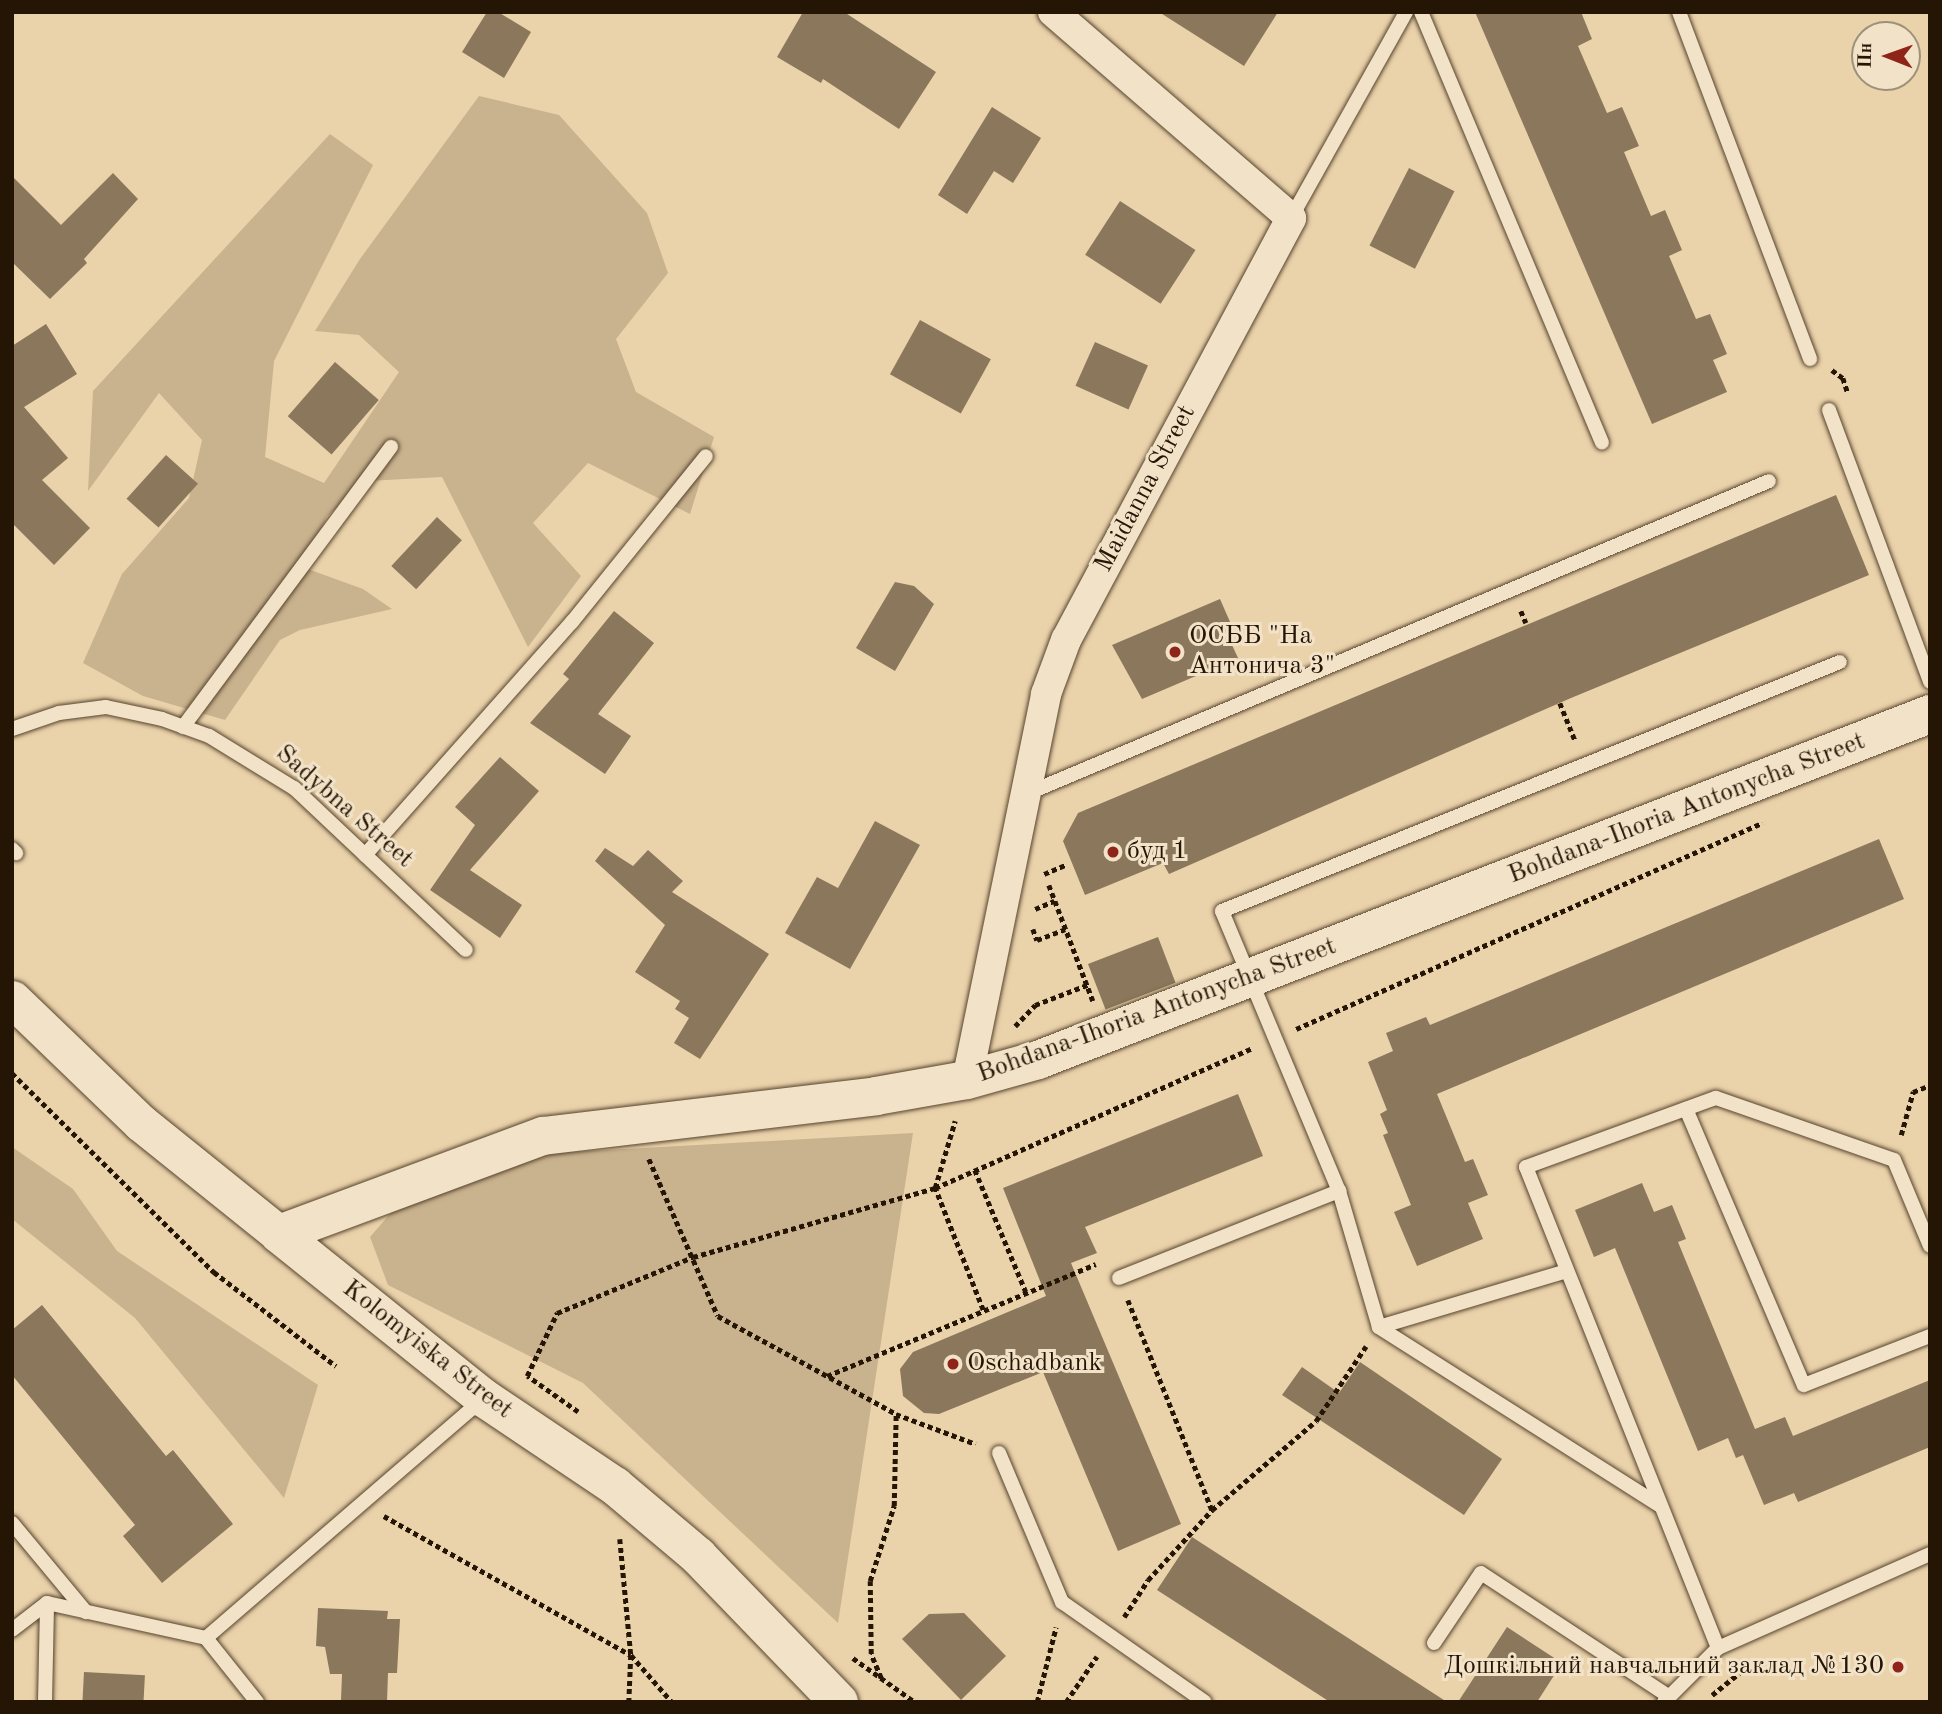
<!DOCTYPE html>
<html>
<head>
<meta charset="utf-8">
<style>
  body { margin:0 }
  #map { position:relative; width:1942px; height:1714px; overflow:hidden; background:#ead2aa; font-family:"Old Standard TT",serif }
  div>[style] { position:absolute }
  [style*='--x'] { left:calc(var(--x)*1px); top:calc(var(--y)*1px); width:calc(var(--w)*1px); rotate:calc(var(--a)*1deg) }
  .green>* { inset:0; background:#c9b28e }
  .building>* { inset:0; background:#8b775b; transform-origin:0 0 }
  .path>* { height:4.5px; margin-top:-2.25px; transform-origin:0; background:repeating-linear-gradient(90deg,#251505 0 5px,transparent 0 8.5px) }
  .roads { filter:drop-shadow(0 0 2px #56442e) drop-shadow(0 0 2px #56442e) }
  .service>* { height:14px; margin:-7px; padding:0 7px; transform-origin:7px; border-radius:7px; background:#f1e2c8 }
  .minor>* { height:30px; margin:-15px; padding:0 15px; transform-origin:15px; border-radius:15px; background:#f1e2c8 }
  .tertiary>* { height:37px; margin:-18.5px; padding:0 18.5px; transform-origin:18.5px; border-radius:18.5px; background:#f1e2c8 }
  .secondary>* { height:38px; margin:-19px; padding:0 19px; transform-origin:19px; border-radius:19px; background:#f1e2c8 }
  .dots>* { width:19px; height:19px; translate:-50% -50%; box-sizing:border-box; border:4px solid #f1e2c8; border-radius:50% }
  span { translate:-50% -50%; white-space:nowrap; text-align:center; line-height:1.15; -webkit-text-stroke:6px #f1e2c8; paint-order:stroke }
  .street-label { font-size:26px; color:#251505 }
  .poi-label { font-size:26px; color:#251505 }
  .left { translate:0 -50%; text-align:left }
  .right { translate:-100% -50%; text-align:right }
  .frame { position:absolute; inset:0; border:14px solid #251505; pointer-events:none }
  .north { position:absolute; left:1851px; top:21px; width:70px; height:70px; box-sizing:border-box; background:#f1e2c8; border:2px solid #9f907a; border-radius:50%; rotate:271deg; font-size:19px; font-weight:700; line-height:28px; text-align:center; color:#251505 }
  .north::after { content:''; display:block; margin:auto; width:24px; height:32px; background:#8f2418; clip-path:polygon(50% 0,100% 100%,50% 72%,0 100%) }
</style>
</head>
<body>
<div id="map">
  <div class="green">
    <i style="clip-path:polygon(479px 96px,559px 115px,647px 213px,668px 273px,616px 339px,636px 392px,714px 437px,690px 514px,588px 463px,533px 523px,581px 576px,528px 647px,442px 477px,368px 481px,327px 516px,305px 568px,363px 589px,392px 609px,300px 630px,280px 640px,225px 720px,143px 696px,83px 663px,122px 574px,189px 498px,202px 440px,159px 393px,88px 491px,93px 391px,330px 134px,373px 165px,274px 361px,265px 457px,324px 483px,399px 372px,359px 335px,315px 331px,360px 259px)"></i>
    <i style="clip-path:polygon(913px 1133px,838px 1623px,583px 1383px,388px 1285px,370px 1237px,396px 1207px,554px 1153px)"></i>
    <i style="clip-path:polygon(12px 1147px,73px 1189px,117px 1251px,318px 1385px,284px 1498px,135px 1318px,12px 1219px)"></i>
  </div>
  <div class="building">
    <i style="clip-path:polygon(487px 12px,498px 12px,531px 32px,504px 78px,462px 52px)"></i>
    <i style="clip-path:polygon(803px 12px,844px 12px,936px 72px,899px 129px,823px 79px,821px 83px,777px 57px)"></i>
    <i style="clip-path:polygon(1159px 12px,1278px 12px,1244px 66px)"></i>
    <i style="clip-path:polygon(1475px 12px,1581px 12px,1592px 39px,1578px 46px,1607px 113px,1622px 107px,1639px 146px,1624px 152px,1651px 216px,1665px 210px,1682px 250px,1669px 256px,1696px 319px,1710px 314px,1727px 354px,1713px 360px,1727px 392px,1652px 424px)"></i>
    <i style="clip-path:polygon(992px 107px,1041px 138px,1013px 183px,994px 171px,967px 214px,938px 195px)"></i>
    <i style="left:1409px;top:168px;width:51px;height:87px;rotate:27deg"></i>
    <i style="clip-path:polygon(113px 173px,138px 199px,84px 259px,87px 263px,50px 299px,12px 262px,12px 176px,61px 225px)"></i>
    <i style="left:1120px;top:201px;width:90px;height:64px;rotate:33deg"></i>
    <i style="left:920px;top:320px;width:81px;height:62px;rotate:29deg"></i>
    <i style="clip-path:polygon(46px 324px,77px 374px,24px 407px,68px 458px,42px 480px,90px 528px,54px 565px,12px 523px,12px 346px)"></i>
    <i style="left:1095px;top:342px;width:58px;height:48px;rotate:24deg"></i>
    <i style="left:335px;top:362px;width:58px;height:72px;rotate:41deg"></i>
    <i style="left:166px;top:455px;width:43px;height:59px;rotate:42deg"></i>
    <i style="clip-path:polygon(1836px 495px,1869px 575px,1571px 698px,1169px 874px,1163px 863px,1085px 895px,1063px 841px,1078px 813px)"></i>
    <i style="left:437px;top:517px;width:34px;height:67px;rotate:43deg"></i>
    <i style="clip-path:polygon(895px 582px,914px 586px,934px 604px,895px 671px,856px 648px)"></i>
    <i style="clip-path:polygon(1220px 599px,1234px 631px,1227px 634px,1238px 658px,1142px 699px,1112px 645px)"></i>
    <i style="clip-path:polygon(614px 611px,654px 643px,598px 714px,631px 736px,605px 774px,530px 723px,569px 679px,563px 674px)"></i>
    <i style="clip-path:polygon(500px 757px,539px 791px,470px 870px,522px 905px,500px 938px,430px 890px,475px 825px,455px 807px)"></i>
    <i style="clip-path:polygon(875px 821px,920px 845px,850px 969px,785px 933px,817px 877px,838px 888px)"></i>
    <i style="clip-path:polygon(1879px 839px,1904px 899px,1437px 1094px,1465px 1162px,1473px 1159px,1488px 1195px,1468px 1203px,1483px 1239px,1417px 1266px,1394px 1212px,1411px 1205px,1383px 1135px,1388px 1133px,1380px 1114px,1387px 1110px,1368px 1062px,1393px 1051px,1386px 1033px,1426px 1017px,1430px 1025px)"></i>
    <i style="clip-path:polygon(605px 848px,633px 866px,648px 850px,683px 881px,672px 892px,769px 954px,700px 1059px,674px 1043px,689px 1018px,675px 1009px,680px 1001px,635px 972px,665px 925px,595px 861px)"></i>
    <i style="left:1158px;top:937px;width:49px;height:75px;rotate:69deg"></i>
    <i style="clip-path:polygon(1238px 1094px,1263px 1156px,1085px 1227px,1097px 1253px,1071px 1263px,1181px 1524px,1118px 1551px,1043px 1372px,939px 1414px,924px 1413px,903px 1396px,900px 1369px,913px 1352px,1046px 1296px,1003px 1188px)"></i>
    <i style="clip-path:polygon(1642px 1183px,1654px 1212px,1672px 1205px,1686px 1239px,1678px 1242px,1755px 1429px,1785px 1417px,1793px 1436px,1930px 1380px,1930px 1447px,1798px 1502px,1794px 1493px,1764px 1505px,1743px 1455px,1736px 1458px,1728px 1438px,1698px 1451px,1615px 1248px,1594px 1257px,1575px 1210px)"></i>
    <i style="clip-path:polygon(42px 1305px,166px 1456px,173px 1450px,233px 1524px,162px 1583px,123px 1536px,135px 1525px,12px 1375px,12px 1330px)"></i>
    <i style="clip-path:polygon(1360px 1362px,1502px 1459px,1464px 1515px,1282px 1395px,1302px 1367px,1339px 1393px)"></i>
    <i style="clip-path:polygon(1192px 1537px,1447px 1702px,1330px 1702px,1157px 1590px)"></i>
    <i style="clip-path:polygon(318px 1608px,388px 1611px,387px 1619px,400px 1619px,397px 1673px,388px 1673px,387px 1702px,341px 1700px,342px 1674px,330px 1674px,325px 1647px,316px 1646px)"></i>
    <i style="clip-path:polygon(964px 1613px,1006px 1656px,961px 1700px,902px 1639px,929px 1614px)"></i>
    <i style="clip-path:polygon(1507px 1627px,1562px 1663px,1537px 1702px,1458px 1702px)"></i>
    <i style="left:84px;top:1672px;width:61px;height:30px;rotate:3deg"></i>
  </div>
  <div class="path">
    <i style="--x:1832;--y:370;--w:14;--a:36"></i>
    <i style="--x:1843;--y:378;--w:16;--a:72"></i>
    <i style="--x:1521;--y:611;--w:13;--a:67"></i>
    <i style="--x:1560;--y:703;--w:40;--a:68"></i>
    <i style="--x:1044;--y:874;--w:23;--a:-23"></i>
    <i style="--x:1049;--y:885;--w:124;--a:69.2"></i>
    <i style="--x:1035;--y:909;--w:21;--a:-23"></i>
    <i style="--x:1033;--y:929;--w:12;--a:70"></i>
    <i style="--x:1037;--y:940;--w:30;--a:-21"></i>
    <i style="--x:1015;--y:1026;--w:29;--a:-46"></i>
    <i style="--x:1035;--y:1005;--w:56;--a:-21"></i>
    <i style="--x:1296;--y:1029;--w:510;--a:-23.85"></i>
    <i style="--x:12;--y:1073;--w:284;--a:44.6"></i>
    <i style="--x:214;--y:1272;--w:154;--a:37.6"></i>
    <i style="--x:1901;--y:1135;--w:45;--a:-74.4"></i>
    <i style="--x:1913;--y:1092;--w:18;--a:-22"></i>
    <i style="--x:649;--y:1159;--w:171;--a:66.3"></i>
    <i style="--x:718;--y:1316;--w:203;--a:28.8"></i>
    <i style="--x:896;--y:1414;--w:85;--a:20.6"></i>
    <i style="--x:975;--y:1170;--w:132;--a:67.3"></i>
    <i style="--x:1128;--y:1300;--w:226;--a:68.2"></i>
    <i style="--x:983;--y:1310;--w:131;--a:-111.5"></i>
    <i style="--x:935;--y:1188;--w:347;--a:-23.8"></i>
    <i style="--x:827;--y:1376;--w:291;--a:-22.6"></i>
    <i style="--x:578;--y:1412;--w:62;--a:-144.8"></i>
    <i style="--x:527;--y:1376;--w:70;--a:-64.5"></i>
    <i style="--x:557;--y:1313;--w:147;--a:-22.4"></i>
    <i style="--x:693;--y:1257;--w:252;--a:-15.9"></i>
    <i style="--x:935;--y:1188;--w:70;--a:-73.4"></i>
    <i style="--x:384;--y:1516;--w:283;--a:29.4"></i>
    <i style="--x:631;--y:1655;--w:62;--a:48.9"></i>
    <i style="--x:620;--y:1539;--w:117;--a:84.6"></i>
    <i style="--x:631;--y:1655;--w:47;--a:92.4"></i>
    <i style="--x:1124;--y:1617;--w:44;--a:-57"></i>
    <i style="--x:1148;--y:1580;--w:95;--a:-47.6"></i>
    <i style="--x:1212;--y:1510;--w:137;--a:-40.6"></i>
    <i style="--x:1316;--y:1421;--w:90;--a:-56.3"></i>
    <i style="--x:853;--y:1658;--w:76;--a:35.4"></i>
    <i style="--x:881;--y:1678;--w:26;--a:-113"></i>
    <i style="--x:871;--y:1654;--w:73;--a:-90.8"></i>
    <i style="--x:870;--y:1581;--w:79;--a:-72.3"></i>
    <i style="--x:894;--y:1506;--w:92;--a:-88.8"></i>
    <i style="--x:1712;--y:1695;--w:48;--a:-39"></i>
    <i style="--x:1037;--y:1702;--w:77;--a:-75.8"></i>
    <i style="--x:1066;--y:1702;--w:55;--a:-56"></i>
  </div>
  <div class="roads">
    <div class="service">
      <i style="--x:1421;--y:12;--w:467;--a:67.2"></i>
      <i style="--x:1679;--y:12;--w:371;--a:69.3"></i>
      <i style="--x:1291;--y:218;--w:236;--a:-60.8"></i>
      <i style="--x:1829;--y:410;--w:290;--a:69.6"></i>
      <i style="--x:183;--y:727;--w:349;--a:-53.4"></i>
      <i style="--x:12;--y:729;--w:50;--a:-18.8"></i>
      <i style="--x:59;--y:713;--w:47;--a:-7.3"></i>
      <i style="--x:106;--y:707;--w:57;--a:12.1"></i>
      <i style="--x:162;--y:719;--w:50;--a:19.9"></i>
      <i style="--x:209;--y:736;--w:100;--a:31.5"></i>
      <i style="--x:294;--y:788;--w:236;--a:43.3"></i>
      <i style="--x:1026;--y:794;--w:806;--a:-22.84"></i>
      <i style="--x:12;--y:849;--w:6;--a:45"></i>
      <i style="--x:365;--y:855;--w:312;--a:-48.4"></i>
      <i style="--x:572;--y:622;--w:213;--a:-51.1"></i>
      <i style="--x:1686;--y:1109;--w:300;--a:66.9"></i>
      <i style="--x:1804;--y:1385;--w:135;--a:-21.3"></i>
      <i style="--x:1119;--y:1278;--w:237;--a:-21.6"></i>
      <i style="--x:1379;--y:1327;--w:196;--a:-16.6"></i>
      <i style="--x:999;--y:1453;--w:162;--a:67.1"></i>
      <i style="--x:1062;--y:1602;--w:174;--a:35"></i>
      <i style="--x:1659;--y:1505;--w:332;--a:-147.6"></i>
      <i style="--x:1379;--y:1327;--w:142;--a:-106.4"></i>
      <i style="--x:1339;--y:1191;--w:303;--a:-112.7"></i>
      <i style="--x:1222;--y:911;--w:666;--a:-21.95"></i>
      <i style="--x:12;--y:1523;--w:116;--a:50.3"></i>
      <i style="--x:12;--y:1630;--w:44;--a:-37.6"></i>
      <i style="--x:47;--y:1603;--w:163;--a:12.4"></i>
      <i style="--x:206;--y:1638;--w:366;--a:-40.8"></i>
      <i style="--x:206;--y:1638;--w:82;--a:51.4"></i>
      <i style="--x:1434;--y:1643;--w:84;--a:-56.1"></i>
      <i style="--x:1481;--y:1573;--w:224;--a:33.3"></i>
      <i style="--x:1718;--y:1648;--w:518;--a:-111.76"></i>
      <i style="--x:1526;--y:1167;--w:202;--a:-20"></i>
      <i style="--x:1716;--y:1098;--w:188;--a:19.2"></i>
      <i style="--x:1894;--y:1160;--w:93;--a:67.3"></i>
      <i style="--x:45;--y:1702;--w:99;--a:-88.8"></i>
      <i style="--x:1664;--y:1702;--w:76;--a:-45"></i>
      <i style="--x:1718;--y:1648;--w:232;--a:-23.9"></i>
    </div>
    <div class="minor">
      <i style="--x:967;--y:1080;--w:394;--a:-78.4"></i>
      <i style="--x:1046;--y:694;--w:58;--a:-69.7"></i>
      <i style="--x:1066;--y:640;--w:478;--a:-61.9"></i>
      <i style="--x:1291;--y:218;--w:315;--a:-139.1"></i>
    </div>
    <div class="tertiary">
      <i style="--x:12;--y:999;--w:179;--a:43.9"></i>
      <i style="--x:141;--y:1123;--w:177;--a:38.8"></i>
    </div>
    <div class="secondary">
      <i style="--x:279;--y:1234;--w:282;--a:-20.4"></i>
      <i style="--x:543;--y:1136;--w:335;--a:-6.8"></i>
      <i style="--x:876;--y:1096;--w:92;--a:-10"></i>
      <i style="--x:967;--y:1080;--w:74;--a:-15.7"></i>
      <i style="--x:1038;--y:1060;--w:957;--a:-21.2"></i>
      <i style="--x:279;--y:1234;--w:263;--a:38.7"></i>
      <i style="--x:484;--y:1398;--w:158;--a:33.9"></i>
      <i style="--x:615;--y:1486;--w:109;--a:40.1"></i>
      <i style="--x:698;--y:1556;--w:203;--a:46"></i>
    </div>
  </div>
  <div class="dots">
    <i style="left:1175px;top:652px;background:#8f2418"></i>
    <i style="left:1113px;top:852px;background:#8f2418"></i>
    <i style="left:953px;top:1364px;background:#8f2418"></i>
    <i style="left:1898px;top:1667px;background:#8f2418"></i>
  </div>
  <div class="street-label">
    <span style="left:1146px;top:489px;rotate:-62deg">Maidanna Street</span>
    <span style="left:344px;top:807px;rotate:41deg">Sadybna Street</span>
    <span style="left:1687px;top:809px;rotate:-21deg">Bohdana-Ihoria Antonycha Street</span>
    <span style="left:1157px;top:1011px;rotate:-20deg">Bohdana-Ihoria Antonycha Street</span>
    <span style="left:427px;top:1350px;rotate:38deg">Kolomyiska Street</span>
  </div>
  <div class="poi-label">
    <span class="left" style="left:1189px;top:652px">ОСББ "На<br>Антонича 3"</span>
    <span class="left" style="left:1127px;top:852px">буд 1</span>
    <span class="left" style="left:967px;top:1364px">Oschadbank</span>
    <span class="right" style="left:1884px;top:1667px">Дошкільний навчальний заклад №130</span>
  </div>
  <div class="frame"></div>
  <div class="north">Пн</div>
</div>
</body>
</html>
